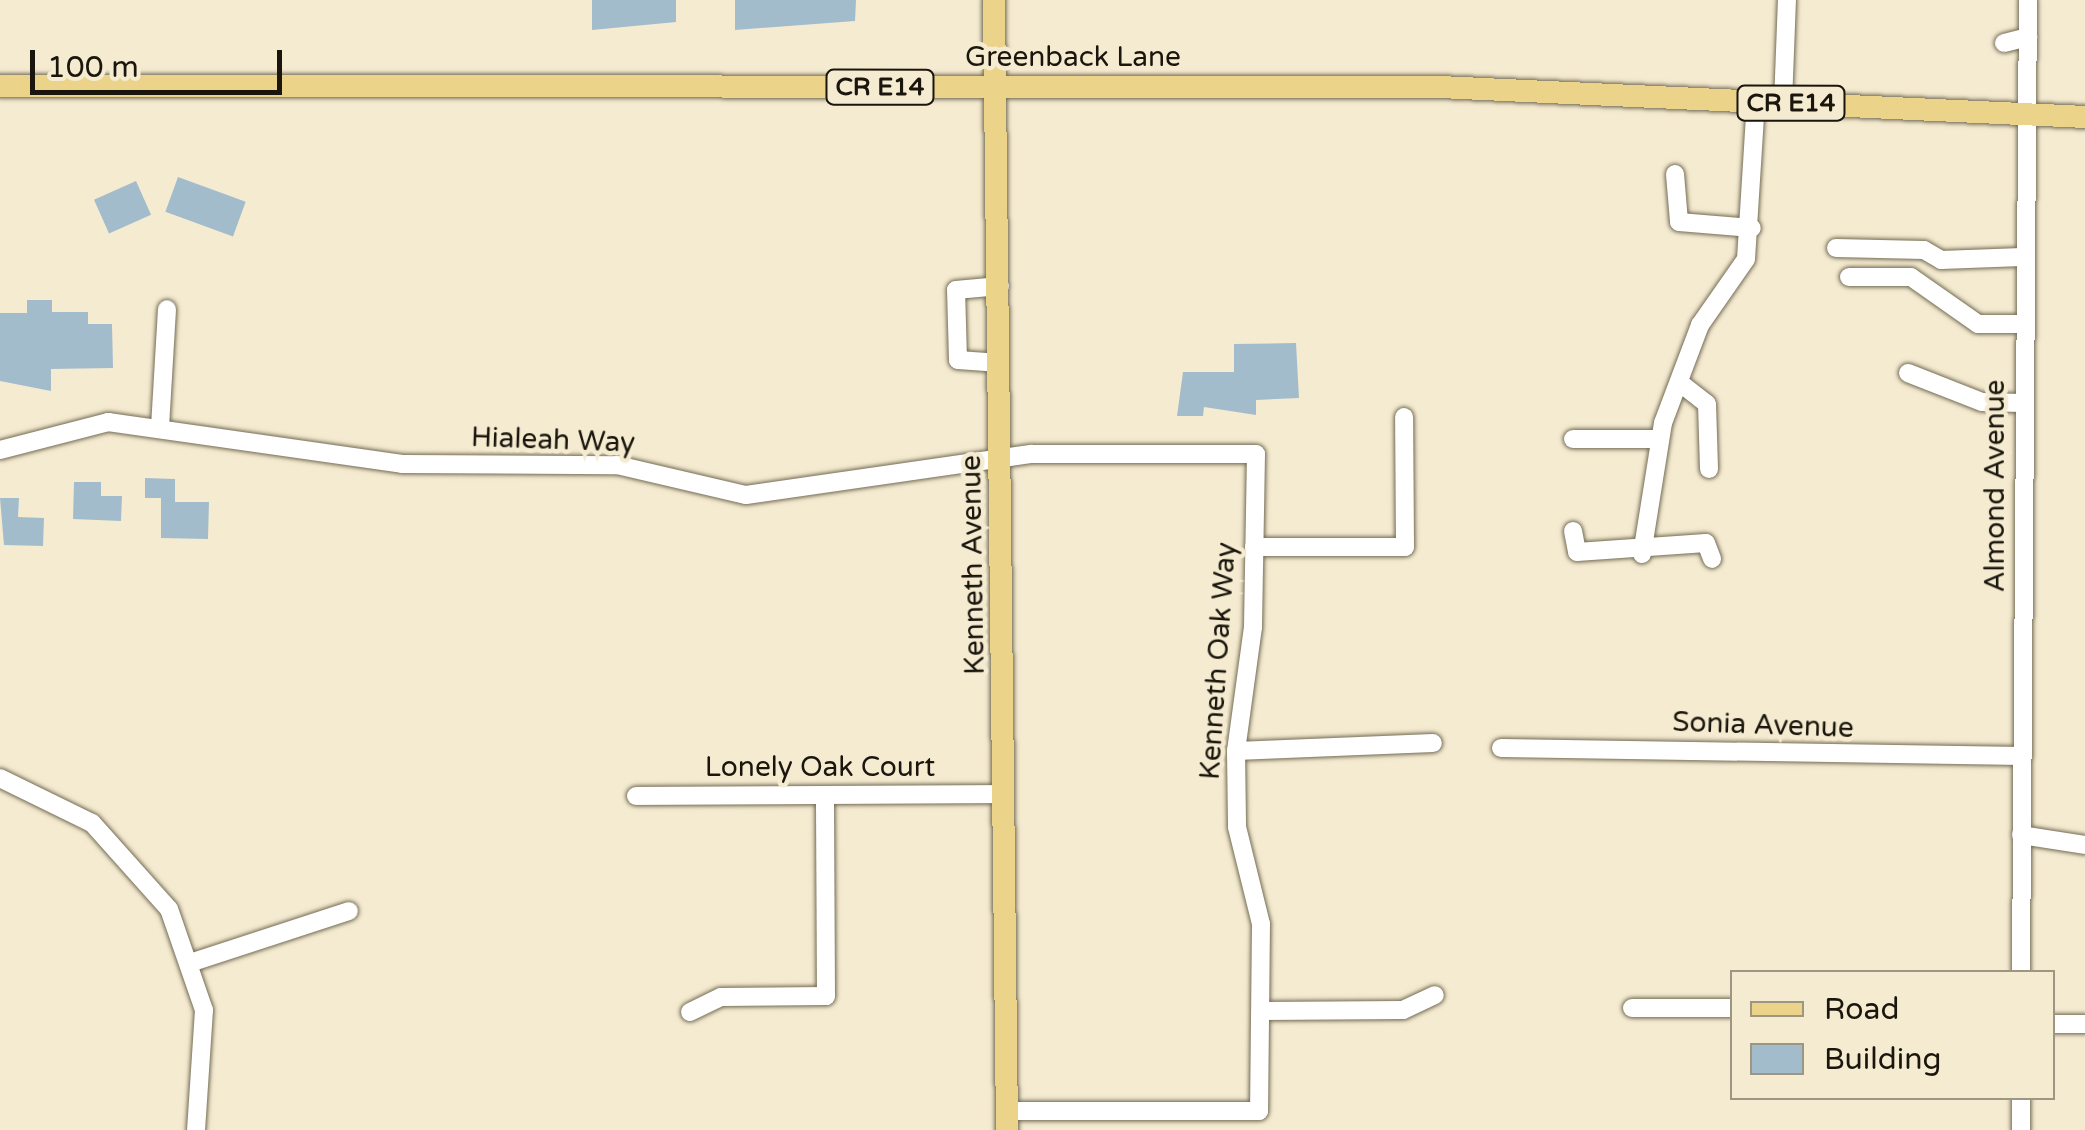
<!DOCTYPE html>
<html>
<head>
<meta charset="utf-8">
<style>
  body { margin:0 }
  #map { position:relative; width:2085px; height:1130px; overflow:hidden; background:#f5ebd1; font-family:"Varela Round",sans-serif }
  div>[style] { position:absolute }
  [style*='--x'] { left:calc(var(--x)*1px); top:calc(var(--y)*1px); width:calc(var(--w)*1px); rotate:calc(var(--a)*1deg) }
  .building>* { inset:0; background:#a2bccc; transform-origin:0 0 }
  .roads { filter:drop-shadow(0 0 2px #736b54) drop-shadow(0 0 2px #736b54) }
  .minor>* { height:18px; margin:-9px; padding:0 9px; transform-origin:9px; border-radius:9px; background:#fff }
  .major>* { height:22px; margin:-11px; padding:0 11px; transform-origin:11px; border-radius:11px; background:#ebd38a }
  span { translate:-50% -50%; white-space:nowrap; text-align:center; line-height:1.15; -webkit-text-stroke:9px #f5ebd1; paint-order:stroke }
  .shield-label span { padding:2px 8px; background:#f5ebd1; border:2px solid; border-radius:8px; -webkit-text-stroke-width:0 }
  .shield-label { font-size:25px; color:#1a160d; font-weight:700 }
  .street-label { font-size:28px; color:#1a160d }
  .legend { position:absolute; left:1730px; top:970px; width:325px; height:130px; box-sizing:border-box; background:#f5ebd1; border:2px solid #9d9683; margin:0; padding:12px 18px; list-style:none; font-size:30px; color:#1a160d }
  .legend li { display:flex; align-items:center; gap:20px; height:50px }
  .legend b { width:50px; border:2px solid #9d9683 }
  .scale { position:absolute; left:30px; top:50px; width:252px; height:45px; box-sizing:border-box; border:5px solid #1a160d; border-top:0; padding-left:12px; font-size:30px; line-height:35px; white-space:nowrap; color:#1a160d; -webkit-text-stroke:8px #f5ebd1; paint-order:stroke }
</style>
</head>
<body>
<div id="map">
  <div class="building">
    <i style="clip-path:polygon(592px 0,676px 0,676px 22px,592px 30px)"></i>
    <i style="clip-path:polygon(735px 0,856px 0,855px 21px,735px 30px)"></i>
    <i style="left:178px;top:177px;width:72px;height:37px;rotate:20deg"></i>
    <i style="left:136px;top:181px;width:37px;height:46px;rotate:66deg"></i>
    <i style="clip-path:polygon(27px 300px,52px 300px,52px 312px,88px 312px,88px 324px,112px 324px,113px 368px,51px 369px,51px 391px,0 381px,0 313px,27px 313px)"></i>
    <i style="clip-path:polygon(1296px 343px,1299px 398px,1256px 400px,1256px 415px,1204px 407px,1203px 416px,1177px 416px,1183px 372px,1234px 372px,1234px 344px)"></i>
    <i style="clip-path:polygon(145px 478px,175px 479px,175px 502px,209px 502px,208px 539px,161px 538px,161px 498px,145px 498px)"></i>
    <i style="clip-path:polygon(74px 482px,101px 482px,101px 496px,122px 496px,121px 521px,73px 519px)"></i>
    <i style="clip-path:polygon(0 498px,19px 498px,18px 517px,44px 518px,43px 546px,4px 545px)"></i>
  </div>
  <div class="roads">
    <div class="minor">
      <i style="--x:2004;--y:43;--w:25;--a:-14"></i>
      <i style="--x:1783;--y:103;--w:103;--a:-87.8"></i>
      <i style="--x:1675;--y:174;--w:48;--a:85.2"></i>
      <i style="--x:1679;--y:222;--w:73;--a:4.7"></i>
      <i style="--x:1836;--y:248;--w:88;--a:1.3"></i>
      <i style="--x:1924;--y:250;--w:20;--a:30"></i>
      <i style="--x:1941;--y:260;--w:81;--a:-2.1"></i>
      <i style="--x:1849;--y:277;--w:62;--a:0"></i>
      <i style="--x:1911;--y:277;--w:82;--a:35"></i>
      <i style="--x:1978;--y:324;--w:44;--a:0"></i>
      <i style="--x:1000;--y:363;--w:42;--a:-175.9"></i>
      <i style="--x:958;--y:360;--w:70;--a:-91.6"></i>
      <i style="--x:956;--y:290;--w:44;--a:-5.2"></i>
      <i style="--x:1908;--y:373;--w:79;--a:21.4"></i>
      <i style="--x:1982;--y:402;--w:40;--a:1.4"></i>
      <i style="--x:1684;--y:386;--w:29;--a:38"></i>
      <i style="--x:1707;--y:404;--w:65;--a:88.2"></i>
      <i style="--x:160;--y:427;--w:118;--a:-86.6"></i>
      <i style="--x:1573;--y:439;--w:85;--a:0"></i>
      <i style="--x:0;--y:450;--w:112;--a:-14.5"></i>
      <i style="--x:108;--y:422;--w:297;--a:8.1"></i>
      <i style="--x:402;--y:464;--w:215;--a:0.3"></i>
      <i style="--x:617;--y:465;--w:132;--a:13.1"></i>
      <i style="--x:746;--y:495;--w:289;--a:-8.2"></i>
      <i style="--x:1032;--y:454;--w:224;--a:0"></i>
      <i style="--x:1256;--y:454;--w:173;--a:91"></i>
      <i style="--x:1253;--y:627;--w:125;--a:97.8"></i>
      <i style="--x:1236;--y:751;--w:76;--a:89.2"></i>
      <i style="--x:1237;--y:827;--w:100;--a:76.1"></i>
      <i style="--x:1261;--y:924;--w:187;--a:90.6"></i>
      <i style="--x:1259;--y:1111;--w:253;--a:180"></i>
      <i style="--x:1573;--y:531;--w:21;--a:79"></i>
      <i style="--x:1577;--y:552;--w:129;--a:-4"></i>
      <i style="--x:1706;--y:543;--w:17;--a:69"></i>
      <i style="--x:1254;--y:547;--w:151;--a:0"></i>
      <i style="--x:1405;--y:547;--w:130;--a:-90.4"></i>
      <i style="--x:1642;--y:554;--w:133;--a:-80.9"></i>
      <i style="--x:1663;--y:423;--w:105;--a:-69.3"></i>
      <i style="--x:1700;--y:325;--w:80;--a:-55.1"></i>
      <i style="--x:1746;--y:259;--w:158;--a:-86.4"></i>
      <i style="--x:1501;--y:748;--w:521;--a:0.88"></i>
      <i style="--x:1236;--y:751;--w:197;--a:-2.3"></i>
      <i style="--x:0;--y:778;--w:102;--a:26.1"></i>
      <i style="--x:92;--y:823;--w:115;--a:48.2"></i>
      <i style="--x:169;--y:909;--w:107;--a:70.9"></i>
      <i style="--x:204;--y:1010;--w:120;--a:93.8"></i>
      <i style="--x:636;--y:796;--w:369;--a:-0.3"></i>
      <i style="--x:2021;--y:835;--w:65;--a:8.9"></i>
      <i style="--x:193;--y:962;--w:164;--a:-18.1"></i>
      <i style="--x:2021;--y:972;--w:972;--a:-89.59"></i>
      <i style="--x:1632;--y:1008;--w:100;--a:0"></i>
      <i style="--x:1263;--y:1011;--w:140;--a:-0.4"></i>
      <i style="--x:1403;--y:1010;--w:35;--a:-25"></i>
      <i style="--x:690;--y:1012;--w:34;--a:-26"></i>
      <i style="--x:721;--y:997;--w:105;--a:-0.5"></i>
      <i style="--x:826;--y:996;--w:201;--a:-90.3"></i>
      <i style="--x:2052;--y:1024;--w:33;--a:0"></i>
      <i style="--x:2021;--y:1130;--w:32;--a:-90"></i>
    </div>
    <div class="major">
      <i style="--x:994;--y:0;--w:1130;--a:89.34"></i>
      <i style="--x:0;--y:86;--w:1440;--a:0.04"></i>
      <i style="--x:1440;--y:87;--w:646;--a:2.66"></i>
    </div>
  </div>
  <div class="shield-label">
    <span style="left:880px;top:87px">CR E14</span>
    <span style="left:1791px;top:103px">CR E14</span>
  </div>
  <div class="street-label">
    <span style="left:1073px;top:57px">Greenback Lane</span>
    <span style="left:553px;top:440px;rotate:2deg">Hialeah Way</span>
    <span style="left:1995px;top:486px;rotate:-90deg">Almond Avenue</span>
    <span style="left:973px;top:565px;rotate:-91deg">Kenneth Avenue</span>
    <span style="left:1218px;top:661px;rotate:-86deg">Kenneth Oak Way</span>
    <span style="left:1763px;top:725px;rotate:2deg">Sonia Avenue</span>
    <span style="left:820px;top:767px">Lonely Oak Court</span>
  </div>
  <ul class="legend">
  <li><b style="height:12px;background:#ebd38a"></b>Road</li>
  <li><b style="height:28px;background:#a2bccc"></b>Building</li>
  </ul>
  <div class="scale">100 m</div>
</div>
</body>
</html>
